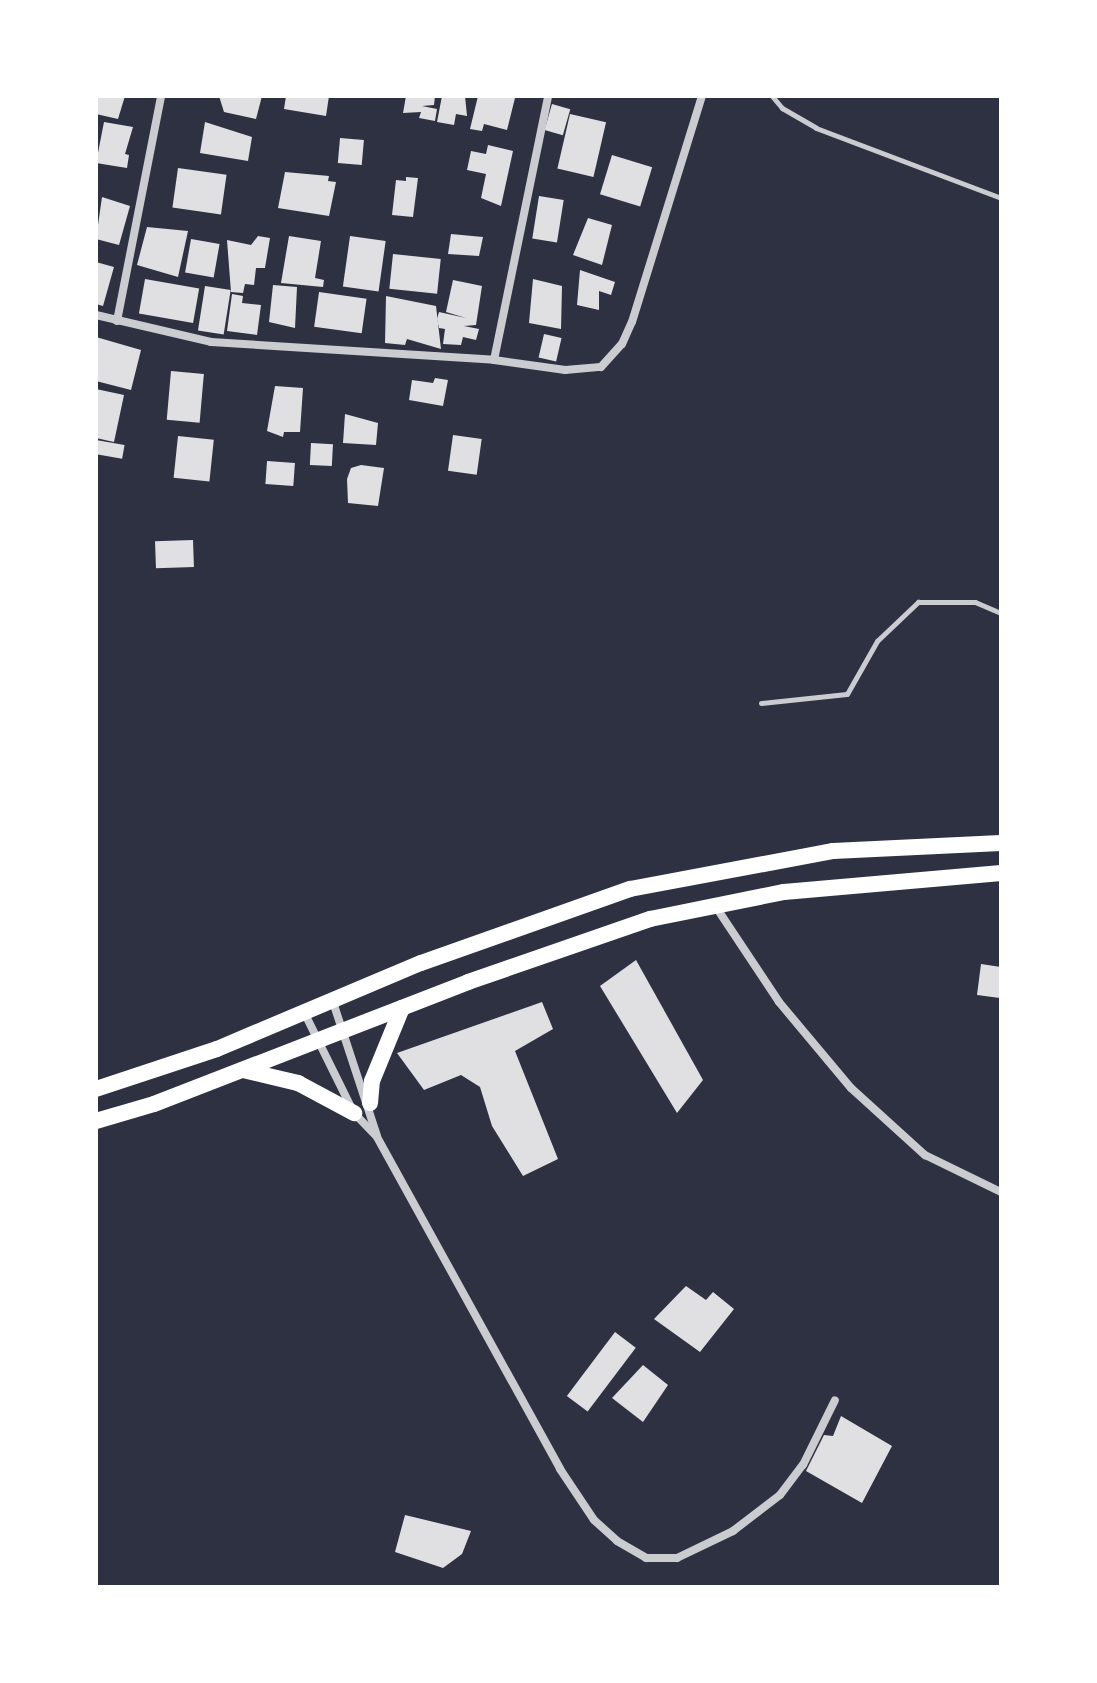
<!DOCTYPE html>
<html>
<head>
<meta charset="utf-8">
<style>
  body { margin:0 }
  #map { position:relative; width:1097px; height:1683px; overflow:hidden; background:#2d3142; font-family:"IBM Plex Sans",sans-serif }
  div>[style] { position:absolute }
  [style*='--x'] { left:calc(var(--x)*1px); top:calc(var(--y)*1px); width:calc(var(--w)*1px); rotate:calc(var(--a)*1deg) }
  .building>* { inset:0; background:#e0e0e3; transform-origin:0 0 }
  .service>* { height:5px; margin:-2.5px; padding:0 2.5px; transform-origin:2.5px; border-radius:2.5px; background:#caccd0 }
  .minor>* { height:8px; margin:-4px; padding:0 4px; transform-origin:4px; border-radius:4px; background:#caccd0 }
  .primary>* { height:16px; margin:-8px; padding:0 8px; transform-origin:8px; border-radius:8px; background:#fff }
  span { translate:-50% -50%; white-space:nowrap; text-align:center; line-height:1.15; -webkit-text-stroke:7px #fff; paint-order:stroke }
  .frame { position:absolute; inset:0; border:98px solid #fff; pointer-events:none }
</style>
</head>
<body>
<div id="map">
  <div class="building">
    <i style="clip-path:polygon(96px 96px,125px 96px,118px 119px,96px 114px)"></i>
    <i style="clip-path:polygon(219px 96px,262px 96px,256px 119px,224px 112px)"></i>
    <i style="clip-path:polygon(286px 96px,329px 96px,326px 116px,284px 109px)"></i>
    <i style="clip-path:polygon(406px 96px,435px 96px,434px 105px,422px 106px,437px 109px,435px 121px,419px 118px,421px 112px,403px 113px)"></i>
    <i style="clip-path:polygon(442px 96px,465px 96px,467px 116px,456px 114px,454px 125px,437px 122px)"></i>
    <i style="clip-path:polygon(478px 96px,515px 98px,507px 130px,484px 124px,482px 131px,470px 129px)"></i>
    <i style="left:552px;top:104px;width:19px;height:27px;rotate:16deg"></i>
    <i style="left:570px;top:114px;width:37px;height:56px;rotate:13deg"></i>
    <i style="clip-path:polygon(104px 122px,133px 127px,125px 154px,129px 155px,127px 168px,96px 163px)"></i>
    <i style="clip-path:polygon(205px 122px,252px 137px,248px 161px,200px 153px)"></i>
    <i style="left:340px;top:138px;width:24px;height:25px;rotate:5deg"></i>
    <i style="clip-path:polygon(488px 145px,513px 151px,501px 206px,481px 198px,486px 174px,467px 170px,471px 151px,486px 154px)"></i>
    <i style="left:612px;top:155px;width:42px;height:41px;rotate:17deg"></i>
    <i style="left:178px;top:168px;width:49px;height:40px;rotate:8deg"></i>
    <i style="clip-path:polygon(285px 172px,329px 176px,328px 181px,336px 182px,329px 216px,278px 208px)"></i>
    <i style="clip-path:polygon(406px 177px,418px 178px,413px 217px,392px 215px,396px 180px,406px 181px)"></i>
    <i style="left:539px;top:196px;width:25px;height:43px;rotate:9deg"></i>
    <i style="clip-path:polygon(102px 197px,130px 206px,119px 245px,96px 239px)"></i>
    <i style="clip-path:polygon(588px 218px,612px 225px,602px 265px,573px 255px)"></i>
    <i style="clip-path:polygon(147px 227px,188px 231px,178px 277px,137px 265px)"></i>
    <i style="clip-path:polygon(451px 234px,483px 237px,479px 256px,448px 254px)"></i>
    <i style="clip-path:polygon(258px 236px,270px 238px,265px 268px,256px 268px,254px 285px,245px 284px,243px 293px,231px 292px,227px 240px,251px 245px)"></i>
    <i style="clip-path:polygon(289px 236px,321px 241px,315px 278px,324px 280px,323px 287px,281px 283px)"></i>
    <i style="left:350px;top:236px;width:36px;height:51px;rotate:8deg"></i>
    <i style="left:191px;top:239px;width:29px;height:34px;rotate:10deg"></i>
    <i style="left:393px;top:254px;width:48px;height:35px;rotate:6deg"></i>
    <i style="clip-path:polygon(96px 262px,114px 267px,103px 306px,96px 304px)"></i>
    <i style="clip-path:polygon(580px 270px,615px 282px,611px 295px,599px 291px,599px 310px,577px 305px)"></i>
    <i style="left:145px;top:279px;width:55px;height:35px;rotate:10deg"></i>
    <i style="clip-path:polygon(533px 279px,562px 286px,561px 329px,529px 323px)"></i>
    <i style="clip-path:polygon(453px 280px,482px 286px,476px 325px,464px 326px,479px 329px,476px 340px,463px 337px,461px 345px,443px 344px,445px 329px,439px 328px,437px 319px,439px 312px,466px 318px,446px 312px)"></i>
    <i style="clip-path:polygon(273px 285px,297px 287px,295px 328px,269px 322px)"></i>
    <i style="left:205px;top:286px;width:26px;height:45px;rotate:9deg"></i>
    <i style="left:319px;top:292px;width:48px;height:35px;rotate:8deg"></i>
    <i style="clip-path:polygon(232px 294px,243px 296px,242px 303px,261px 305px,257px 335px,227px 331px)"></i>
    <i style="clip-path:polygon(386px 296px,436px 306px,441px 349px,407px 339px,405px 345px,385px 343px)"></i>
    <i style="left:544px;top:334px;width:18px;height:24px;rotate:13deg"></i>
    <i style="clip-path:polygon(96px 337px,141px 350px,131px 390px,96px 381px)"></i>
    <i style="left:171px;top:371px;width:33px;height:49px;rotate:5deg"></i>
    <i style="clip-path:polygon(435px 378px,448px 380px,443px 406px,409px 400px,412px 380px,433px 383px)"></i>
    <i style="clip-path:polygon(275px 386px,303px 388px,300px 432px,284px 432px,283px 437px,267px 431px)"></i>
    <i style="clip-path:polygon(96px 389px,124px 395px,114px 442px,96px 438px)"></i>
    <i style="clip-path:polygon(345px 414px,378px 423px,376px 445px,343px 443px)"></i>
    <i style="left:453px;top:435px;width:29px;height:36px;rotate:8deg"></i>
    <i style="left:178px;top:436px;width:36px;height:42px;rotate:6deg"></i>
    <i style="left:96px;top:440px;width:29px;height:14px;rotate:10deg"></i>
    <i style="left:311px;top:443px;width:22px;height:22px;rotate:3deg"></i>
    <i style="left:267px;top:461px;width:28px;height:23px;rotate:4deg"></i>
    <i style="clip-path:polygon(361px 465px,384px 468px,378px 506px,348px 503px,347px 479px,351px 468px)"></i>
    <i style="left:193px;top:540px;width:27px;height:38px;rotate:88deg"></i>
    <i style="clip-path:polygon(636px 960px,703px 1080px,677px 1113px,600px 986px)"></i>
    <i style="clip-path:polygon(981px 964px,1001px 967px,1000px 998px,977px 995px)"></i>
    <i style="clip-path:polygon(542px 1002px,553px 1029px,515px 1051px,558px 1159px,523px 1176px,492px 1126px,480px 1087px,461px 1075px,424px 1090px,397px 1053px)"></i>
    <i style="clip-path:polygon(686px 1286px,706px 1300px,713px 1292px,734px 1309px,700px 1352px,654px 1319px)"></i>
    <i style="left:615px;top:1332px;width:26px;height:80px;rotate:37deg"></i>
    <i style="clip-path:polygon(643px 1365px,668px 1385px,643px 1422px,612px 1398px)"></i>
    <i style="clip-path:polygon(841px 1416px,892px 1446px,862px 1503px,806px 1471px,824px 1435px,833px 1436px)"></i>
    <i style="clip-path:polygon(405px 1515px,471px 1531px,462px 1554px,443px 1568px,395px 1552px)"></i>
  </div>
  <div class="service">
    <i style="--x:772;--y:96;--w:16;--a:50"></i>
    <i style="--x:782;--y:108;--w:39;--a:30"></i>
    <i style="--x:816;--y:128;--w:198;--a:20.7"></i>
    <i style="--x:761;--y:703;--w:86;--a:-6"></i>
    <i style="--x:847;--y:694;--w:61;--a:-60.5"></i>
    <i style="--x:877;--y:641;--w:57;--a:-43.6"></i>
    <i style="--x:918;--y:602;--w:57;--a:0"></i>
    <i style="--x:975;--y:602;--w:28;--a:23"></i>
  </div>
  <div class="minor">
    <i style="--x:96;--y:315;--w:118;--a:13.2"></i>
    <i style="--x:211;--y:342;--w:284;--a:3.6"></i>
    <i style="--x:494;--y:360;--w:72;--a:8"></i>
    <i style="--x:565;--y:370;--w:36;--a:-5"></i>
    <i style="--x:601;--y:367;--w:31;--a:-48"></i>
    <i style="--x:622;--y:344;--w:24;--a:-66"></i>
    <i style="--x:632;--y:322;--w:237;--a:-72.8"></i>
    <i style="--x:117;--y:321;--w:229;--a:-78.9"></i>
    <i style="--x:494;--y:360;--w:269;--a:-78.4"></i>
    <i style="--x:716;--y:907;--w:114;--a:56.4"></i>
    <i style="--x:779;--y:1002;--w:112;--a:50.1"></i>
    <i style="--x:851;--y:1088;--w:100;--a:42.2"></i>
    <i style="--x:925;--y:1155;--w:85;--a:26"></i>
    <i style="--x:332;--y:999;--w:144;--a:71.8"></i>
    <i style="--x:304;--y:1012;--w:113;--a:63.7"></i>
    <i style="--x:354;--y:1113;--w:33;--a:46"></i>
    <i style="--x:377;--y:1137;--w:379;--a:61.1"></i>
    <i style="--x:560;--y:1469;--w:61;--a:56.3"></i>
    <i style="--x:594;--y:1520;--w:31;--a:42"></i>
    <i style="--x:617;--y:1541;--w:34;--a:30"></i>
    <i style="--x:646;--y:1558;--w:31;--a:0"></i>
    <i style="--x:677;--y:1558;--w:62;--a:-25.7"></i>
    <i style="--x:733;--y:1531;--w:59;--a:-37.5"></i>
    <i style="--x:780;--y:1495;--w:38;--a:-53"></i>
    <i style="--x:803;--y:1465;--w:72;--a:-63.8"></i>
  </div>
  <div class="primary">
    <i style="--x:243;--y:1070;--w:57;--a:13.3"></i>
    <i style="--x:298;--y:1083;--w:64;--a:28.2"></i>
    <i style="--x:96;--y:1089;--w:127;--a:-18.3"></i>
    <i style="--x:217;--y:1049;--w:221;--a:-22.9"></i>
    <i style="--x:421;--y:963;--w:222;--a:-19.5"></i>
    <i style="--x:630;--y:889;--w:207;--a:-10.6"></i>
    <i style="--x:833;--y:851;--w:168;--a:-2.7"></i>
    <i style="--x:370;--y:1103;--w:22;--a:-85"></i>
    <i style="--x:372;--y:1081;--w:79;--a:-67.7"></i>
    <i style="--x:96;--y:1121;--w:60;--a:-16.3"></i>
    <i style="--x:154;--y:1104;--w:337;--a:-21.2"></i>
    <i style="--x:468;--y:982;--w:193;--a:-19.1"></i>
    <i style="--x:650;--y:919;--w:137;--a:-11.4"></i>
    <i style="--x:784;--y:892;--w:218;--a:-5"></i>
  </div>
  <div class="frame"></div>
</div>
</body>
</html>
